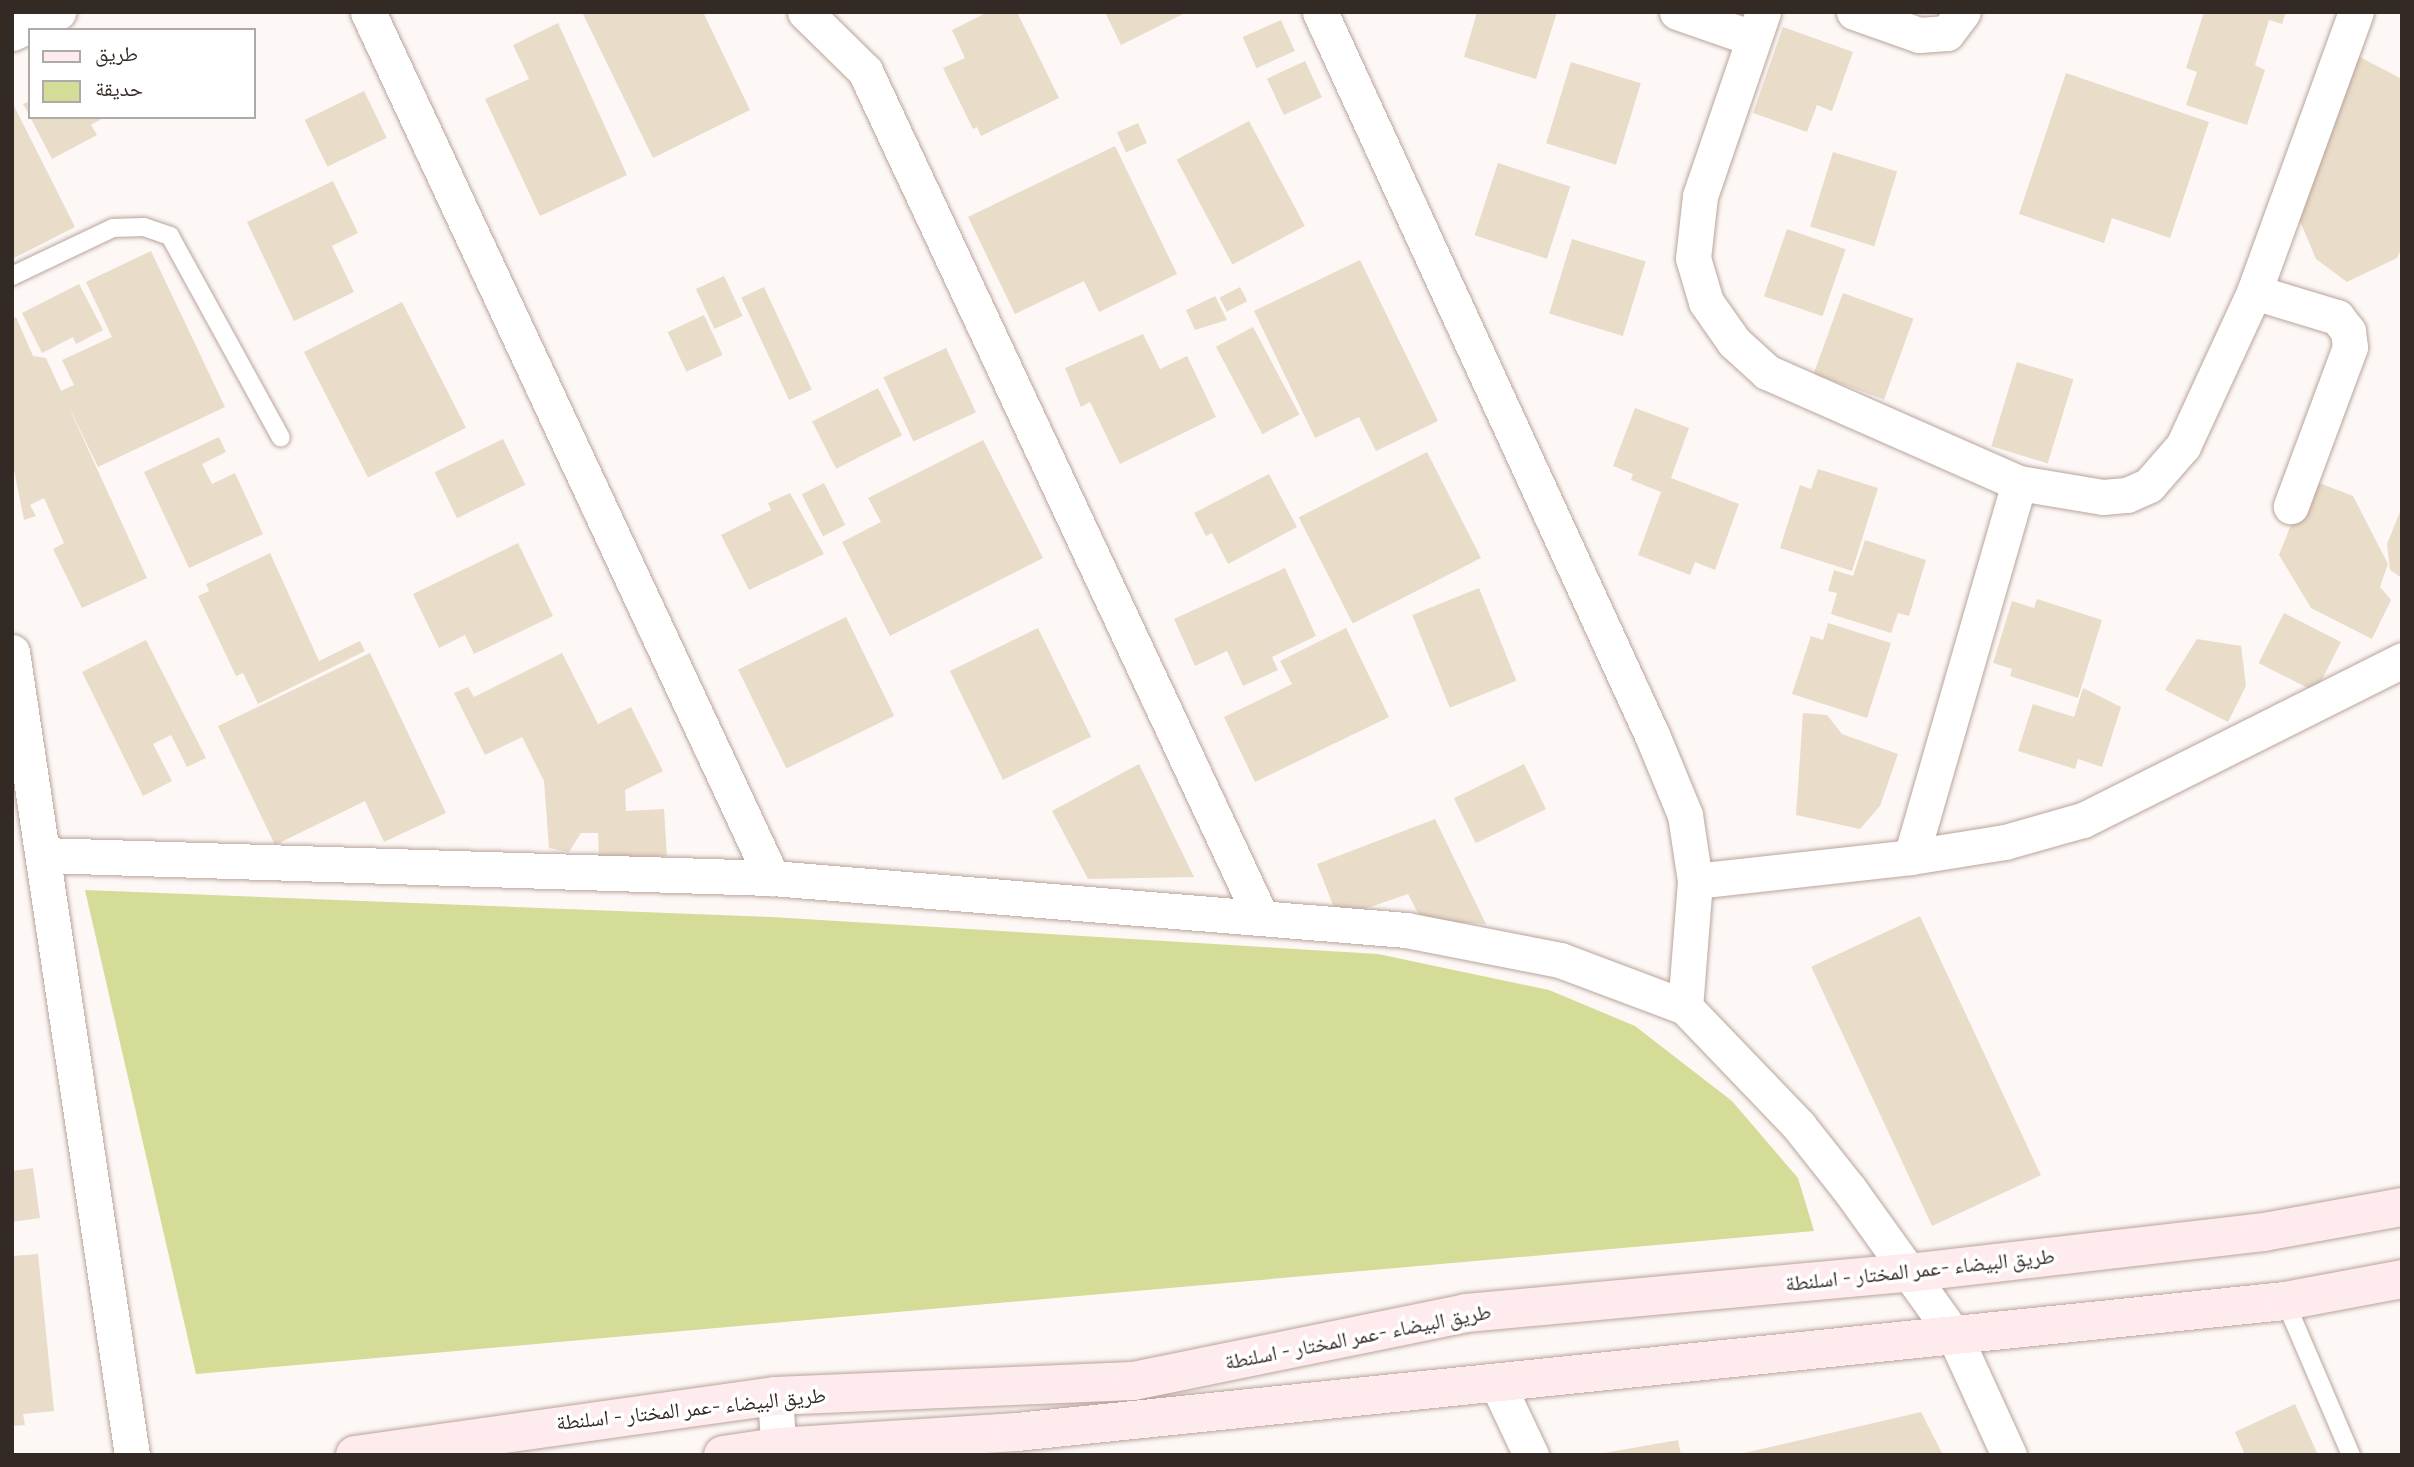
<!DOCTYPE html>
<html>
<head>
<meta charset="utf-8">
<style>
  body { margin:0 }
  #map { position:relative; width:2414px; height:1467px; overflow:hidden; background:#fdf8f6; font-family:Bitter,"Noto Naskh Arabic",serif }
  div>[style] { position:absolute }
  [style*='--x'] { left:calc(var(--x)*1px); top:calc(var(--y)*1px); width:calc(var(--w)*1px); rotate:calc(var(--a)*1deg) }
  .green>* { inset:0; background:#d4dc98 }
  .building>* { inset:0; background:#e9dcc9; transform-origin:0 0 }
  .roads { filter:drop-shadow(0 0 2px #baa49b) drop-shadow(0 0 2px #baa49b) }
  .lane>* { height:18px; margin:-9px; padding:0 9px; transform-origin:9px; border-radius:9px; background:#fff }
  .street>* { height:35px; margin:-17.5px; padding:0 17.5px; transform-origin:17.5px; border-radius:17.5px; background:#fff }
  .secondary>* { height:38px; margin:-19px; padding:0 19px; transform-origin:19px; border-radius:19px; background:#feebed }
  span { translate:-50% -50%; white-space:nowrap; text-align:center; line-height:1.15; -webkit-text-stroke:7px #fff; paint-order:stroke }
  .street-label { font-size:21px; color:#332a26 }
  .frame { position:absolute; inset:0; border:14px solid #332a26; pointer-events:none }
  .legend { position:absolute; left:28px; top:28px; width:228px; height:91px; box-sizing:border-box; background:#fff; border:2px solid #adaaa8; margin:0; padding:9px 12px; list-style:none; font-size:21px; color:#332a26 }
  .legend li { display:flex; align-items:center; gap:14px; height:35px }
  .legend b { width:35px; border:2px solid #adaaa8 }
</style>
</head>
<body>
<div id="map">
  <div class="green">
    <i style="clip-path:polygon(85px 890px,771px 917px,1378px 954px,1549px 990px,1635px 1026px,1732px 1101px,1798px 1178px,1814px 1231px,196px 1374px)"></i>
  </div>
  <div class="building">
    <i style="clip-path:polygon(582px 12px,703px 12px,750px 110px,653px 158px)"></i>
    <i style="clip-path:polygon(988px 12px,1017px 12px,1059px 98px,981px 136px,977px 127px,973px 129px,943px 68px,965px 58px,952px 30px)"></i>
    <i style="clip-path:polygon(1105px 12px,1187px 12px,1121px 45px)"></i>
    <i style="clip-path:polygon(1477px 12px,1557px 12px,1536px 79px,1464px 57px)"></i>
    <i style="clip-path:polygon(2204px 12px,2286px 12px,2282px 24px,2269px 20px,2255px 65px,2265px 70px,2247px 125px,2186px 105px,2197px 72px,2186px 68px)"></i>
    <i style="left:1281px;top:20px;width:34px;height:42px;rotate:66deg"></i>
    <i style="clip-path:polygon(558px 23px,627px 175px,540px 216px,485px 99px,529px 79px,513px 45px)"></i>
    <i style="clip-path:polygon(1783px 27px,1853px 52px,1832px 111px,1817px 105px,1807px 132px,1753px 113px)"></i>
    <i style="clip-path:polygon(2356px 55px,2402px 79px,2402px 248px,2397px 258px,2347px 282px,2316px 259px,2294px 207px)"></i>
    <i style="left:1305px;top:61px;width:40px;height:42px;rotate:65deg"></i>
    <i style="left:1571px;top:62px;width:73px;height:85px;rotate:17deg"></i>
    <i style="clip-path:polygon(2066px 73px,2209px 122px,2170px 238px,2112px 218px,2104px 243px,2019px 214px)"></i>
    <i style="left:364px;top:91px;width:52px;height:66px;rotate:64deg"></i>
    <i style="clip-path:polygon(30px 101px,30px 116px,23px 104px)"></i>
    <i style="clip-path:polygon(12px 102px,75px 227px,12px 259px)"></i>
    <i style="clip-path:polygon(30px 117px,105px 117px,91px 125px,97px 135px,52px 159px)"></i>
    <i style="left:1249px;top:121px;width:119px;height:82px;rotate:62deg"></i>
    <i style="left:1138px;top:123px;width:22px;height:23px;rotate:66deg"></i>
    <i style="clip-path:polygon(1115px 146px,1177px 274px,1099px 312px,1084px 281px,1015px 314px,968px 217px)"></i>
    <i style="left:1833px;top:152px;width:67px;height:78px;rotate:17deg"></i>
    <i style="left:1498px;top:163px;width:76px;height:76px;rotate:18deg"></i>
    <i style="clip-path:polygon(333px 181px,358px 233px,332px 246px,354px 292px,294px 321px,247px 222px)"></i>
    <i style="left:1787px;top:229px;width:62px;height:71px;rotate:19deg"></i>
    <i style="left:1572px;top:239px;width:77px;height:78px;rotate:17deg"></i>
    <i style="clip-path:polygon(151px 251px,225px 407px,98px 467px,66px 401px,147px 578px,82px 608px,53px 549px,64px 543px,44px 498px,30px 505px,36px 516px,24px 520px,12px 460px,12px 318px,16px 317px,33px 356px,46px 358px,61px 391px,74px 385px,62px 360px,112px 337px,86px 282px)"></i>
    <i style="clip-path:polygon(1360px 260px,1438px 421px,1376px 451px,1359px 417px,1315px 438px,1254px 311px)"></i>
    <i style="left:724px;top:276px;width:44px;height:31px;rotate:65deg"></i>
    <i style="clip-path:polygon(79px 284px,103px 330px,76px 344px,73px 337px,42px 353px,22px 313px)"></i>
    <i style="left:764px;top:287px;width:113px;height:25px;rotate:65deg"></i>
    <i style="left:1240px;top:287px;width:16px;height:23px;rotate:63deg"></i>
    <i style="left:1843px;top:293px;width:75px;height:86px;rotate:20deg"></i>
    <i style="clip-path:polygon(1215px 296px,1227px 320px,1195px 330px,1186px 310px)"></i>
    <i style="left:402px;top:302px;width:141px;height:110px;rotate:63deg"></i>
    <i style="left:704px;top:315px;width:44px;height:40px;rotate:65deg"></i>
    <i style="left:1253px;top:327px;width:99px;height:42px;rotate:62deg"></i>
    <i style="clip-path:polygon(1143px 334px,1160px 369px,1187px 356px,1216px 417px,1120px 464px,1090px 402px,1081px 407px,1065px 368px)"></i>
    <i style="left:946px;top:348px;width:71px;height:69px;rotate:65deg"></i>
    <i style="left:2017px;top:362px;width:59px;height:88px;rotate:17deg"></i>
    <i style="left:878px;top:388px;width:53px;height:74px;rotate:63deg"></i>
    <i style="clip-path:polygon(1635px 408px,1689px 428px,1671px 478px,1739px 504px,1715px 570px,1695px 562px,1690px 575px,1638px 555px,1661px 492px,1631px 480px,1633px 474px,1613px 466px)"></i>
    <i style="clip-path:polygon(219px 437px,226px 452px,202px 464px,212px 484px,235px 473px,263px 534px,189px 568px,144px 472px)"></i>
    <i style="left:503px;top:439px;width:51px;height:76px;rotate:64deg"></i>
    <i style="clip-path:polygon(983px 440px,1043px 558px,890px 636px,842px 542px,881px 522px,868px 498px)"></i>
    <i style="left:1427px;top:452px;width:119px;height:144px;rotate:63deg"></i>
    <i style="clip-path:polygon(1818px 469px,1878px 488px,1852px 571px,1780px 548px,1800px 485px,1811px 489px)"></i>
    <i style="clip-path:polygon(1269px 474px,1297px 527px,1228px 564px,1212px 533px,1206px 536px,1194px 513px)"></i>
    <i style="clip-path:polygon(2309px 479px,2353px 496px,2388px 564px,2380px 587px,2391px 600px,2372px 639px,2311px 608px,2279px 555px)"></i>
    <i style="left:824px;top:483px;width:47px;height:25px;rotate:63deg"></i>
    <i style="clip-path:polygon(790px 493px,824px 554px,749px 590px,721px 535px,771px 510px,768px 503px)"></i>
    <i style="clip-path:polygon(2402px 507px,2402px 578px,2390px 570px,2387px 544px)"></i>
    <i style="clip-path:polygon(1865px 540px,1926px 560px,1909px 616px,1898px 613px,1891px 633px,1831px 614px,1837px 593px,1828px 591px,1834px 570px,1853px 576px)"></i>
    <i style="clip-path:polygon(518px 543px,553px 616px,474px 654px,465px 635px,439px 648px,413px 594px)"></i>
    <i style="clip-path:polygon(270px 553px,319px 661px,360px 641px,365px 651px,258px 704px,243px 673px,236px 676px,198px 596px,209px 591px,206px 584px)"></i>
    <i style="clip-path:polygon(1285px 568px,1316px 636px,1272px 657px,1278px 670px,1243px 686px,1227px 651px,1195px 666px,1174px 619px)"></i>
    <i style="left:1479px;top:588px;width:100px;height:72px;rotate:68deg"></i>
    <i style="clip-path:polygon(2037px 599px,2102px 620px,2078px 698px,2010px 676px,2012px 669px,1993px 663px,2012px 601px,2034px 608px)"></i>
    <i style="left:2284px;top:613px;width:64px;height:56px;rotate:27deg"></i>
    <i style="left:846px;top:617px;width:110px;height:120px;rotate:64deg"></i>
    <i style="clip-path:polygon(1828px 623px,1891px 643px,1867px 718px,1792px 694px,1811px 636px,1823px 640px)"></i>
    <i style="left:1038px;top:628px;width:121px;height:98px;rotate:64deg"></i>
    <i style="clip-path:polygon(1346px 628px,1389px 717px,1255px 782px,1224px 717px,1292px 684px,1280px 661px)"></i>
    <i style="clip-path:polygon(2197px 639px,2241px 646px,2246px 686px,2228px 722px,2165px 690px)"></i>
    <i style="clip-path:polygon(146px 640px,206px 758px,187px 767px,171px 735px,153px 744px,172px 781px,143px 796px,82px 672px)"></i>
    <i style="clip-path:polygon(370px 653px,446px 813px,384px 842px,365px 801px,275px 845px,218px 726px)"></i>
    <i style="clip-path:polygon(562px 653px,598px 724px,631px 707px,663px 771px,625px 790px,626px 811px,664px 809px,667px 856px,599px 860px,598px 833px,581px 833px,569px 852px,549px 848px,544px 781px,522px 737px,485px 755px,454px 693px,468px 687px,474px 697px)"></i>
    <i style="clip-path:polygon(2083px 688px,2121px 707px,2102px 767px,2078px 759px,2075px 769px,2018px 751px,2033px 704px,2074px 717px)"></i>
    <i style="clip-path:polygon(1803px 713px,1827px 715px,1842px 734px,1898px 754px,1880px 806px,1860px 829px,1796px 815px)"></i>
    <i style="clip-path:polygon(1139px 764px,1194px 877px,1088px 879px,1052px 811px)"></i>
    <i style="left:1524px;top:764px;width:50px;height:78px;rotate:64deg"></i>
    <i style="clip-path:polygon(1435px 819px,1486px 924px,1422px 921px,1408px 894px,1338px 918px,1317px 864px)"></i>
    <i style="left:1920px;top:916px;width:286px;height:120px;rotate:65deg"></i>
    <i style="clip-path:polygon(33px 1168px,40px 1218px,12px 1222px,12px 1171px)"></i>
    <i style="clip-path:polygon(38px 1254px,54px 1411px,23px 1414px,25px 1425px,12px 1426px,12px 1256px)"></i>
    <i style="clip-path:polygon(2295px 1404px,2318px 1455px,2245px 1455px,2235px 1432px)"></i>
    <i style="clip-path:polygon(1921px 1412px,1943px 1455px,1740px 1455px,1740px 1454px)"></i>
    <i style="clip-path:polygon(1678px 1440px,1681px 1455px,1605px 1455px,1604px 1453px)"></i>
  </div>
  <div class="roads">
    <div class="lane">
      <i style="--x:12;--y:276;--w:112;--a:-25.4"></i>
      <i style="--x:113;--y:228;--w:31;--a:-2"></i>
      <i style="--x:144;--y:227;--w:28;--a:19"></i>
      <i style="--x:170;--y:236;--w:230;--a:61.2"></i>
      <i style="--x:2285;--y:1301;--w:168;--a:66.8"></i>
    </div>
    <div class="street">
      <i style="--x:368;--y:12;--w:956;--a:64.99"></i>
      <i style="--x:772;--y:878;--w:636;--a:4.69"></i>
      <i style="--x:1406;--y:930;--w:157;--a:11"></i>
      <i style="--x:1560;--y:960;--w:134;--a:20.6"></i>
      <i style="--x:1685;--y:1007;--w:165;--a:46.2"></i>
      <i style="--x:1799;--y:1126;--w:80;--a:51.6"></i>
      <i style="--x:1849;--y:1189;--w:180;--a:54.3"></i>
      <i style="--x:1954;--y:1335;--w:132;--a:65.4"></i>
      <i style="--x:805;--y:12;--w:84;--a:44.5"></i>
      <i style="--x:865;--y:71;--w:932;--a:64.92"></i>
      <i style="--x:1320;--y:12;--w:796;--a:65.34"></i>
      <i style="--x:1652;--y:735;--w:87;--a:67.6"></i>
      <i style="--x:1685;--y:815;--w:67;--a:81.4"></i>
      <i style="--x:1695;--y:881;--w:126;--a:94.5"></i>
      <i style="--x:1677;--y:12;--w:79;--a:19.1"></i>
      <i style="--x:1763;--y:12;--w:194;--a:108.9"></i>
      <i style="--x:1700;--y:196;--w:62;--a:96.4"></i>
      <i style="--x:1693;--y:258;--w:46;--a:73.5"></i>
      <i style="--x:1706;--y:302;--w:49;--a:55"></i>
      <i style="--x:1734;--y:342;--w:45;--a:42.3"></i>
      <i style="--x:1767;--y:372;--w:275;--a:23.8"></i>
      <i style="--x:2019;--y:483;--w:85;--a:9.5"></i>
      <i style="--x:2103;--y:497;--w:24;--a:-5"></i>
      <i style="--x:2127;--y:495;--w:24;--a:-24"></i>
      <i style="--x:2149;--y:485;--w:52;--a:-48.9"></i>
      <i style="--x:2183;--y:446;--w:170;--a:-65.2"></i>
      <i style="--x:2254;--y:292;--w:298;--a:-70"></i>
      <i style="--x:1854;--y:12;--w:69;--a:19.5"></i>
      <i style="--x:1919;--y:35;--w:28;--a:-4"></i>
      <i style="--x:1947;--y:33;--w:26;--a:-53"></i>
      <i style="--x:12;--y:33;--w:51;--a:-24.5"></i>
      <i style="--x:2254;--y:292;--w:87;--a:16.8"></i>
      <i style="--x:2337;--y:317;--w:18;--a:52"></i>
      <i style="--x:2348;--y:331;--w:16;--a:83"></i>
      <i style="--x:2350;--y:347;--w:170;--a:110.4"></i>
      <i style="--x:12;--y:652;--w:812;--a:81.5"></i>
      <i style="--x:43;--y:855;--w:729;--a:1.81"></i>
      <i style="--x:1911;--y:857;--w:389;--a:-73.9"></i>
      <i style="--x:1695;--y:881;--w:217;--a:-6.3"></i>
      <i style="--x:1911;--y:857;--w:95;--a:-9.1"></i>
      <i style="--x:2005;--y:842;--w:81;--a:-15.8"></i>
      <i style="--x:2083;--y:820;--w:357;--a:-26.6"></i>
      <i style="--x:1496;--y:1381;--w:82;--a:64.7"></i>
      <i style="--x:775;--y:1396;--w:59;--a:86.1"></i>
    </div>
    <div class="secondary">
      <i style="--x:355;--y:1455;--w:424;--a:-8"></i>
      <i style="--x:775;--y:1396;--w:358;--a:-2.4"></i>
      <i style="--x:1133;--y:1381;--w:340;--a:-11.5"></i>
      <i style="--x:1466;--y:1313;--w:445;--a:-5.2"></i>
      <i style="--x:1909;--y:1273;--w:357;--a:-6.6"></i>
      <i style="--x:2264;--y:1232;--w:140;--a:-10.3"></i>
      <i style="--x:723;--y:1455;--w:56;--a:-8.3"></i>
      <i style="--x:778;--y:1447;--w:239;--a:-3.6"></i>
      <i style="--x:1017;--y:1432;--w:1275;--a:-5.9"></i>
      <i style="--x:2285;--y:1301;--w:119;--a:-10.6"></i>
    </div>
  </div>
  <div class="street-label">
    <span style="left:1920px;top:1270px;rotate:-6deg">طريق البيضاء -عمر المختار - اسلنطة</span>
    <span style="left:1358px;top:1337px;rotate:-11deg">طريق البيضاء -عمر المختار - اسلنطة</span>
    <span style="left:691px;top:1409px;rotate:-6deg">طريق البيضاء -عمر المختار - اسلنطة</span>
  </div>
  <div class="frame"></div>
  <ul class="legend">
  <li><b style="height:9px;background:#feebed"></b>طريق</li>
  <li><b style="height:19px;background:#d4dc98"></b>حديقة</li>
  </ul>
</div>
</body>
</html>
